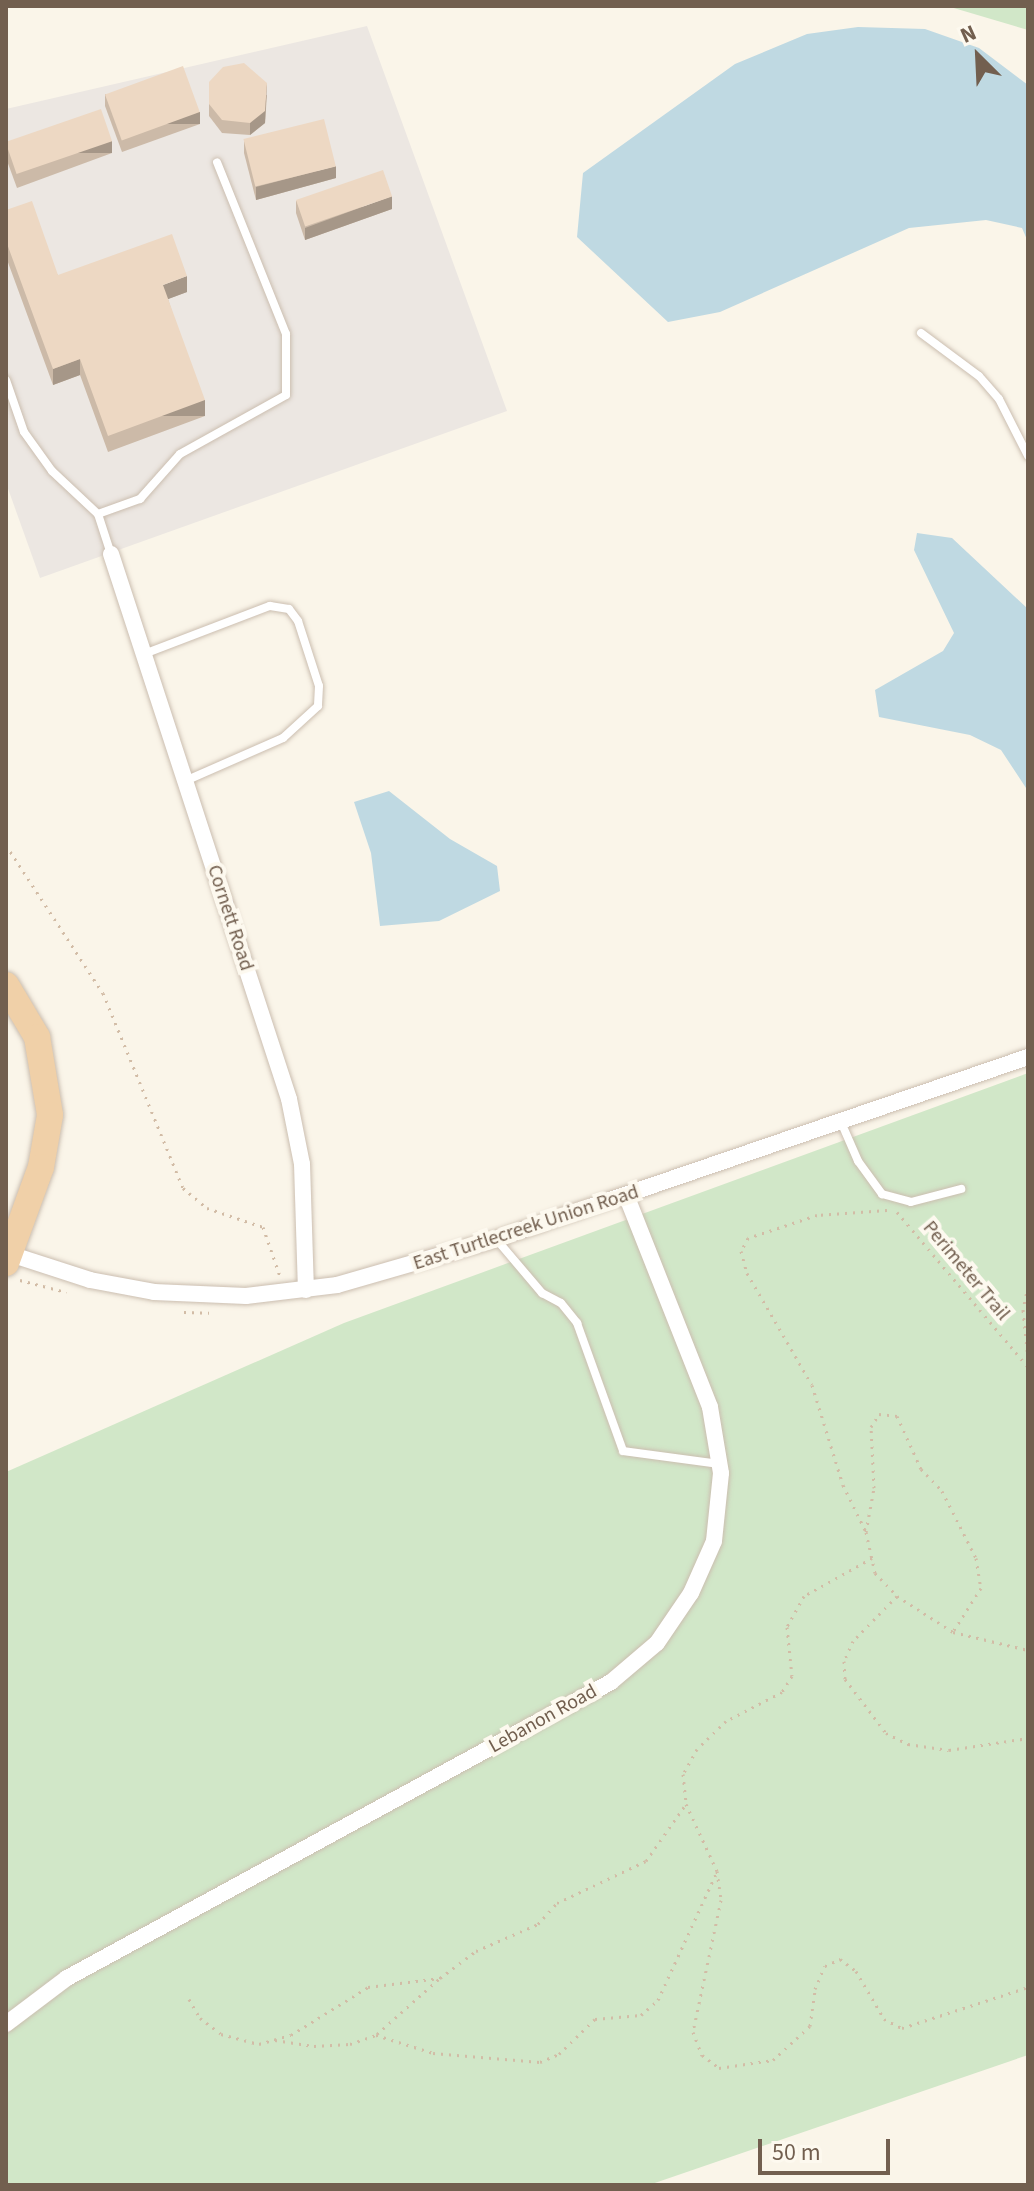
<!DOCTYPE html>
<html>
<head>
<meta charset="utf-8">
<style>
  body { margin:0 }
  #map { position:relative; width:1034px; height:2191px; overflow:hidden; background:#faf5e9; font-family:"Source Sans 3",sans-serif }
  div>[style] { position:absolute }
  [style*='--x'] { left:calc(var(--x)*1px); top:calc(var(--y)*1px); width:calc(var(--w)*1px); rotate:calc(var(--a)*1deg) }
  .industrial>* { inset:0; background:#ece7e2 }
  .green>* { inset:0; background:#d1e7c8 }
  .water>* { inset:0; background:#bfd9e2 }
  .path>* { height:3px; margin-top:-1.5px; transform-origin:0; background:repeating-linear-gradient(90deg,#d2bca6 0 2px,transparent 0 8px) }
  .roads { filter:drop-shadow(0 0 2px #cbbeb0) drop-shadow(0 0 2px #cbbeb0) }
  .service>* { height:8px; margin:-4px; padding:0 4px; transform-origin:4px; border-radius:4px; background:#fff }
  .minor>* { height:16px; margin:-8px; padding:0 8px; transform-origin:8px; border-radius:8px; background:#fff }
  .trunk>* { height:26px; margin:-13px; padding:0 13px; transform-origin:13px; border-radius:13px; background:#f0d0a8 }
  .wall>* { inset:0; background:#ccbaa8 }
  .shaded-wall>* { inset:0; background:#a69788; transform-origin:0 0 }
  .building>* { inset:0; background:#edd8c3; transform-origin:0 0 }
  span { translate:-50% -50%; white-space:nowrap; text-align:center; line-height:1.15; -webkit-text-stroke:8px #fdf9ef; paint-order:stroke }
  .street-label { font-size:20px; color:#725f4f }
  .frame { position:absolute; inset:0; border:8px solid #725f4f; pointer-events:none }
  .north { position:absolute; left:938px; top:16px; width:80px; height:80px; -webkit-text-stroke:6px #fdf9ef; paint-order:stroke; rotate:336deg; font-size:22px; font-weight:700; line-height:32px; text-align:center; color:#725f4f }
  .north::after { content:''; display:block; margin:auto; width:28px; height:36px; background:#725f4f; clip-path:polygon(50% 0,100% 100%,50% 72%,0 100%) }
  .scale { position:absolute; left:758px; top:2139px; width:132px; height:36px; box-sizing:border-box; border:4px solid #725f4f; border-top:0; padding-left:10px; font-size:24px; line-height:28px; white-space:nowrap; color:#725f4f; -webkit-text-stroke:6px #fdf9ef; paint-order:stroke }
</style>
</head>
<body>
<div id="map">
  <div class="industrial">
    <i style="clip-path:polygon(367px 26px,507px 411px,40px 578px,6px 483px,6px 109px)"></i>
  </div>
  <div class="green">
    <i style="clip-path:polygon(947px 6px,1028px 6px,1028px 30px)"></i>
    <i style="clip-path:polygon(1028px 1073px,1028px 2055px,649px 2185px,6px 2185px,6px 1472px,344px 1323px)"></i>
  </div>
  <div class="water">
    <i style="clip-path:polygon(858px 27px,925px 29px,979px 48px,1028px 85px,1028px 242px,1022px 228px,986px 220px,909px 228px,720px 312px,668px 322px,577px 237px,583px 173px,735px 64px,807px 34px)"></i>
    <i style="clip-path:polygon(917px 533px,952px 538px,1028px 609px,1028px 791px,1001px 750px,970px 735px,879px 717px,875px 690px,943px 651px,954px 633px,914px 550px)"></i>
    <i style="clip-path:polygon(389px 791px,450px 839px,497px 866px,500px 891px,439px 921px,380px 926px,371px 853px,354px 802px)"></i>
  </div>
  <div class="path">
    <i style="--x:6;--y:845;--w:177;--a:56.8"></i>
    <i style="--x:103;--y:993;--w:211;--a:67.7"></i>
    <i style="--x:183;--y:1188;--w:31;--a:40"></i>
    <i style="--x:207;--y:1208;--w:59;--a:18.7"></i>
    <i style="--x:263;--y:1227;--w:52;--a:70.9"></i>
    <i style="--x:887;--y:1210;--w:70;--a:175.9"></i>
    <i style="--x:817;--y:1215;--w:73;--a:161.6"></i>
    <i style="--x:748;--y:1238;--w:15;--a:118"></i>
    <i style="--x:741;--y:1251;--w:23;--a:75"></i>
    <i style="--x:747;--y:1273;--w:129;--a:59.9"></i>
    <i style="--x:812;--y:1385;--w:105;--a:72.8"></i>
    <i style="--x:843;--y:1485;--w:52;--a:63.9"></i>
    <i style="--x:866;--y:1532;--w:42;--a:77.6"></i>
    <i style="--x:875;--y:1573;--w:32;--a:46"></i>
    <i style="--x:897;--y:1596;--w:67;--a:32.7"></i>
    <i style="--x:953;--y:1632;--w:77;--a:13.5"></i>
    <i style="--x:897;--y:1212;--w:203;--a:49.8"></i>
    <i style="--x:20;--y:1280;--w:48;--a:14.6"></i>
    <i style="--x:1028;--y:1286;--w:25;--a:102"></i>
    <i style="--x:1023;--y:1310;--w:49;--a:84.2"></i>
    <i style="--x:184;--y:1312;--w:25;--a:2"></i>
    <i style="--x:866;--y:1532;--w:45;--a:-79.7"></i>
    <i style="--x:874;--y:1488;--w:61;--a:-92.8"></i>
    <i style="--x:871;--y:1427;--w:15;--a:-58"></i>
    <i style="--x:879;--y:1414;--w:18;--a:6"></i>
    <i style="--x:897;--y:1416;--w:58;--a:65.6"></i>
    <i style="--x:921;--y:1469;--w:30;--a:46"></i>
    <i style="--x:942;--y:1491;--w:75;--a:63.1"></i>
    <i style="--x:976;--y:1558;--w:30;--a:81"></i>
    <i style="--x:981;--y:1588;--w:50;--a:122.7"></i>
    <i style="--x:872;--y:1558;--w:78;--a:150.8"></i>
    <i style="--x:804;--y:1596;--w:35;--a:119"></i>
    <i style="--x:787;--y:1627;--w:49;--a:84.2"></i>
    <i style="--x:792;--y:1676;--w:19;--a:122"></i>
    <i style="--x:782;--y:1692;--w:63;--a:152.6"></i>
    <i style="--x:726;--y:1721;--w:40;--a:136"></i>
    <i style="--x:697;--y:1749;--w:29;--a:119"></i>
    <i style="--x:683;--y:1774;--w:30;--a:84"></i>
    <i style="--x:686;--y:1804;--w:74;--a:65.2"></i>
    <i style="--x:717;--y:1871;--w:29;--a:82"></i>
    <i style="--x:721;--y:1900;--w:135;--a:102"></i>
    <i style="--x:693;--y:2032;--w:25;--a:69"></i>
    <i style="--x:702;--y:2055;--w:21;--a:37"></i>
    <i style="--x:719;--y:2068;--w:55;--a:-8.4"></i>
    <i style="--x:773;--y:2060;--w:50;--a:-42.6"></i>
    <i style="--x:810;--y:2026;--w:37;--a:-82"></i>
    <i style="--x:815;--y:1989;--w:25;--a:-67"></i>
    <i style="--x:825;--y:1966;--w:17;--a:-25"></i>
    <i style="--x:840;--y:1959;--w:20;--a:37"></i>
    <i style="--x:856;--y:1971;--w:56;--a:59.7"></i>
    <i style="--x:884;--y:2019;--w:20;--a:27"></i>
    <i style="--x:902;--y:2028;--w:133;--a:-18"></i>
    <i style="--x:897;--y:1596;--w:63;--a:134.4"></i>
    <i style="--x:853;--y:1641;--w:22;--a:114"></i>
    <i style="--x:844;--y:1661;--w:18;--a:87"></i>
    <i style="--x:845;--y:1679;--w:68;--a:52.8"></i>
    <i style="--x:886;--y:1733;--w:25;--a:27"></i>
    <i style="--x:908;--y:1744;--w:41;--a:8.3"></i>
    <i style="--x:949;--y:1750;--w:80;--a:-8.6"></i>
    <i style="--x:189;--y:1999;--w:22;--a:60"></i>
    <i style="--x:200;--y:2018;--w:26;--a:37"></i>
    <i style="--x:221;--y:2034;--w:39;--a:15"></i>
    <i style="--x:259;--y:2044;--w:33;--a:-16"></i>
    <i style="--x:291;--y:2035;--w:91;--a:-31.9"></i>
    <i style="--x:368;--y:1987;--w:73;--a:-7.1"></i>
    <i style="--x:440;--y:1978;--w:45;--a:-36.9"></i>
    <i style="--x:476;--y:1951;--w:68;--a:-23.5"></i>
    <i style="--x:538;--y:1924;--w:28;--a:-48"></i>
    <i style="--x:557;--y:1903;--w:98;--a:-25.3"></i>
    <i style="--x:646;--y:1861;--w:70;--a:-54.9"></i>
    <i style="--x:377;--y:2034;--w:84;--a:-41.6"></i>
    <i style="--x:275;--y:2040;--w:39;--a:9"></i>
    <i style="--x:314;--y:2046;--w:36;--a:-3"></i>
    <i style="--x:350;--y:2044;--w:28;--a:-19"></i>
    <i style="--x:376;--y:2035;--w:60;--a:17.5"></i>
    <i style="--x:433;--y:2053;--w:107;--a:4.8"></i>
    <i style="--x:540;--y:2062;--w:21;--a:-23"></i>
    <i style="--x:559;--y:2054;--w:50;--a:-44.2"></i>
    <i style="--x:595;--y:2019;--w:46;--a:-5"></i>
    <i style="--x:641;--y:2015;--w:23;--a:-41"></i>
    <i style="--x:658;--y:2000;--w:139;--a:-65.3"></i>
  </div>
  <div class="roads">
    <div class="service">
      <i style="--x:921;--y:333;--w:72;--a:36.6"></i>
      <i style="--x:979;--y:376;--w:30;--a:49"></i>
      <i style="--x:999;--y:399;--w:64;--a:63"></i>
      <i style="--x:6;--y:380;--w:55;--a:70.9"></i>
      <i style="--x:24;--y:432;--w:48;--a:54.3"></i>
      <i style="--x:52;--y:471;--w:63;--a:43.1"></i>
      <i style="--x:98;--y:514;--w:42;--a:72"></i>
      <i style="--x:98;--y:514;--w:45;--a:-19.7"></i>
      <i style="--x:140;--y:499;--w:60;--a:-48.4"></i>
      <i style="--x:180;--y:454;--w:121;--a:-29.1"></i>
      <i style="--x:286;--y:395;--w:61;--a:-90"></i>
      <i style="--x:286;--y:334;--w:185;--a:-111.9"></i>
      <i style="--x:144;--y:654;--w:135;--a:-20.9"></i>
      <i style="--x:270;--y:606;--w:19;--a:9"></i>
      <i style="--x:289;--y:609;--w:15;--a:53"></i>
      <i style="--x:298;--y:621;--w:68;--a:72.1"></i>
      <i style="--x:319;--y:686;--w:20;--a:93"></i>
      <i style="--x:318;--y:706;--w:47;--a:137.6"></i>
      <i style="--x:283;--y:738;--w:107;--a:156.3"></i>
      <i style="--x:841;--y:1122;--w:43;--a:66.4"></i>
      <i style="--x:858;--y:1161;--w:41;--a:54"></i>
      <i style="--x:882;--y:1194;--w:30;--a:15"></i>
      <i style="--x:911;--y:1202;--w:52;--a:-14.6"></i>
      <i style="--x:497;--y:1240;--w:70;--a:49.7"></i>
      <i style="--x:542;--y:1293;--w:21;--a:28"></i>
      <i style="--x:561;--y:1303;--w:26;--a:51"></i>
      <i style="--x:577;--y:1323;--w:136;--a:70.2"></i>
      <i style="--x:623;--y:1451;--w:97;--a:7.7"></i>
    </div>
    <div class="minor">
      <i style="--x:111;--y:554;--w:573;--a:71.91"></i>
      <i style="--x:289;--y:1099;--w:66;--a:78.7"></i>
      <i style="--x:302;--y:1164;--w:126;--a:88.2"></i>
      <i style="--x:10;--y:1254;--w:84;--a:18"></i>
      <i style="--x:90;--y:1280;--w:65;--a:10.6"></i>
      <i style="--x:154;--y:1292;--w:92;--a:2.5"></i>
      <i style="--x:246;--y:1296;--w:92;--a:-6.9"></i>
      <i style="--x:337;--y:1285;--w:166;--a:-16.1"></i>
      <i style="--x:496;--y:1239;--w:562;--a:-18.89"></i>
      <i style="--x:6;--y:2024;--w:76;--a:-37"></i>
      <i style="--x:67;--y:1978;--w:619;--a:-28.55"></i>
      <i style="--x:611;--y:1682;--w:60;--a:-40.3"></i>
      <i style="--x:657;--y:1643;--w:60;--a:-55.8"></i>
      <i style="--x:691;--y:1593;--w:57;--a:-66.1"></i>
      <i style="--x:714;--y:1541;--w:68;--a:-84.1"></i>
      <i style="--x:721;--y:1473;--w:67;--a:-99.5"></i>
      <i style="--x:710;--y:1407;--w:228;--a:-111.6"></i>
    </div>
    <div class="trunk">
      <i style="--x:6;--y:985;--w:61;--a:59.2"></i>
      <i style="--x:37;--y:1037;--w:79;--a:80.5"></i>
      <i style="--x:50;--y:1115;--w:53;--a:99.8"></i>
      <i style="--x:41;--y:1167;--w:102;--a:110"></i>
    </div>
  </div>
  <div class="wall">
    <i style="clip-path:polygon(209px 82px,267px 95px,265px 123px,250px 135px,222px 133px,209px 116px)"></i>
    <i style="clip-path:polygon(105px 94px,200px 124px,122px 152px,105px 106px)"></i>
    <i style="clip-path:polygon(244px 141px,336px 178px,256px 200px,244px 153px)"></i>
    <i style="clip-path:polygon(6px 144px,112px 153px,17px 188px,6px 158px)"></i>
    <i style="clip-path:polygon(296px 201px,392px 209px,305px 240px,296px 213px)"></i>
    <i style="clip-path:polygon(6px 210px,58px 275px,187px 292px,168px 299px,205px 416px,108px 452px,80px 375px,53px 385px,6px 257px)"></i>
  </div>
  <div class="shaded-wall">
    <i style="clip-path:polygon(267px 83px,265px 123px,250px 135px,250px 123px)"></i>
    <i style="left:200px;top:112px;width:12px;height:83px;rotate:90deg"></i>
    <i style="left:112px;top:141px;width:12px;height:101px;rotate:90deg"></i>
    <i style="clip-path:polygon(336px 166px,336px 178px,256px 200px,256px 187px)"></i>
    <i style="clip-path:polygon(392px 196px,392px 209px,305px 240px,305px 228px)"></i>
    <i style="clip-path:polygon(187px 276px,187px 292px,163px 301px,163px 285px)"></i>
    <i style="clip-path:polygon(80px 359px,80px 375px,53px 385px,53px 369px)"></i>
    <i style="left:205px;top:400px;width:16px;height:103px;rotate:90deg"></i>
  </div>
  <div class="building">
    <i style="clip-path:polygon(244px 63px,267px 83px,265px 111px,250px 123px,222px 120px,209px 104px,209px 82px,223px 67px)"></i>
    <i style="left:183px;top:66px;width:49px;height:83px;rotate:70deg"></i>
    <i style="left:101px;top:109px;width:34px;height:101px;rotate:71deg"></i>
    <i style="left:324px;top:119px;width:49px;height:83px;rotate:76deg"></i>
    <i style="left:383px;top:170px;width:28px;height:92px;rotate:71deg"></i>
    <i style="clip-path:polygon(32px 201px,58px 275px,172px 234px,187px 276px,163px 285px,205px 400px,108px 436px,80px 359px,53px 369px,6px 241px,6px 210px)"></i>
  </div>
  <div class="street-label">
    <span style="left:230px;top:918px;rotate:72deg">Cornett Road</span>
    <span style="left:526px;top:1228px;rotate:-18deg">East Turtlecreek Union Road</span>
    <span style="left:966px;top:1271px;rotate:50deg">Perimeter Trail</span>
    <span style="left:543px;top:1719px;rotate:-29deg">Lebanon Road</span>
  </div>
  <div class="frame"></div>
  <div class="north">N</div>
  <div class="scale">50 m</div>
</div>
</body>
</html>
